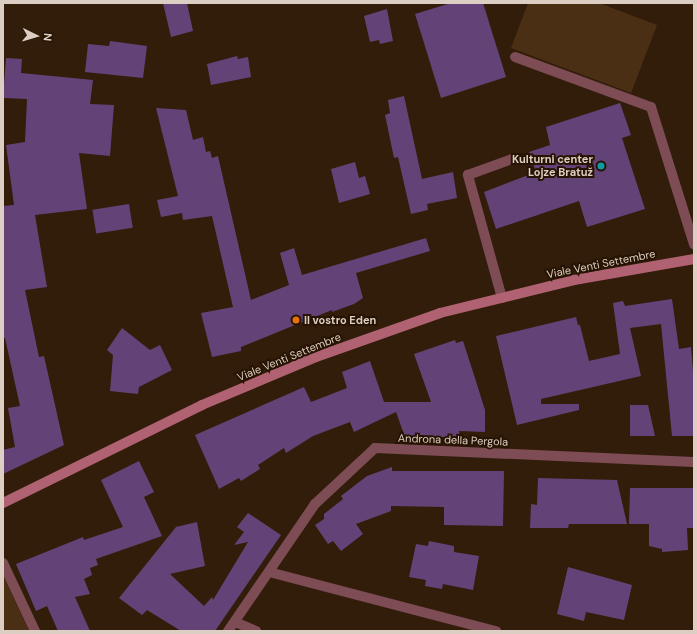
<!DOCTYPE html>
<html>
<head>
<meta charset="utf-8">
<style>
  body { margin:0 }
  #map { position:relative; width:697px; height:634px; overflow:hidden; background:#311d0a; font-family:"DM Sans",sans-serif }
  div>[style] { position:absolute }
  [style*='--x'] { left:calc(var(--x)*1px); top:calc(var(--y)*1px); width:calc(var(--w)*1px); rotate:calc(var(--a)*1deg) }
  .green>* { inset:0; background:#4a2f15 }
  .building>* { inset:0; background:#634377; transform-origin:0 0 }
  .service>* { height:10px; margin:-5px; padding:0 5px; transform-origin:5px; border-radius:5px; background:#7d4c55 }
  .minor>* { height:10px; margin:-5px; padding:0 5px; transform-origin:5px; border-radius:5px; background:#7d4c55 }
  .secondary>* { height:10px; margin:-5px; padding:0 5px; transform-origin:5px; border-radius:5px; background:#b06272 }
  .dots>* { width:11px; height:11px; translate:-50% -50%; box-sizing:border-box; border:2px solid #271302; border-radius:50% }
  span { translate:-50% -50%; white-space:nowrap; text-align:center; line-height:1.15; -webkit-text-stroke:4px #271302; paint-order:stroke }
  .poi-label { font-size:11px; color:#dccec3; font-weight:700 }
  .right { translate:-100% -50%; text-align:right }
  .left { translate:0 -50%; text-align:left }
  .street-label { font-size:11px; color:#dccec3 }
  .frame { position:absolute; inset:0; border:4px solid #dccec3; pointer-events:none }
  .north { position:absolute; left:16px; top:16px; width:40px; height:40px; -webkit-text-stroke:3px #271302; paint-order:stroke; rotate:95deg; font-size:11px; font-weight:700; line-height:16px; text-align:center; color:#dccec3 }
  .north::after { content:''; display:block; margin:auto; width:14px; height:18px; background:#dccec3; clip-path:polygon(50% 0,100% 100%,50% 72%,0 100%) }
</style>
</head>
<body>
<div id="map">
  <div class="green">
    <i style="clip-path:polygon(528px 3px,599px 3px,657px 25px,631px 93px,511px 48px)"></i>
    <i style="clip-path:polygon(3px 575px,29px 631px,3px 631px)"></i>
  </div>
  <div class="building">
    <i style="clip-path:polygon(163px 3px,187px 3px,193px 31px,171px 37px)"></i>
    <i style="clip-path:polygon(451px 3px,483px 3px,506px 77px,441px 98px,415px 14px)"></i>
    <i style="clip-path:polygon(387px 9px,393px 41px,380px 44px,379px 40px,370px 42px,364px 16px)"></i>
    <i style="clip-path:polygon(110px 41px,147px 46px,143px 78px,85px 72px,88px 44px,109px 46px)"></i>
    <i style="clip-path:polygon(237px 56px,238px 59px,248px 57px,251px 77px,211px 85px,207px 64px)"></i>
    <i style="clip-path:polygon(6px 58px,22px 59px,21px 73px,93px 80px,90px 104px,114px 105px,110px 156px,79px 153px,87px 209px,35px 215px,47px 287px,25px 290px,39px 357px,44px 356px,64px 445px,3px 474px,3px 450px,15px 447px,8px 408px,20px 406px,5px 338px,3px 338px,3px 206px,14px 205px,6px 145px,25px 142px,27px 99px,3px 98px)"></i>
    <i style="clip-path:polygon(404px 96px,422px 179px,453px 172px,457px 198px,427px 204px,428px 210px,411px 214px,398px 157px,394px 158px,385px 115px,390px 113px,388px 100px)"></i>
    <i style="clip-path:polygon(620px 103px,631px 135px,622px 138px,645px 209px,587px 227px,579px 201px,496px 229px,484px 192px,536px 172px,529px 152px,550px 145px,546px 127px)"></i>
    <i style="clip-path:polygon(156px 108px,186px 110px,193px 140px,203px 137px,206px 152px,210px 151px,212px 158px,218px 156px,251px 300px,289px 285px,280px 253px,294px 248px,302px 275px,426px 238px,430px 251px,356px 273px,363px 298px,354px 304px,332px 312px,332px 310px,241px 347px,241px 351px,212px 357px,201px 313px,233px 307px,212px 216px,183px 220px,182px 213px,161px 217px,157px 200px,178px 196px)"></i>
    <i style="clip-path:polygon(355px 162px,359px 178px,365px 176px,370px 194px,339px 203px,331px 169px)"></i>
    <i style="left:129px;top:204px;width:24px;height:37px;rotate:81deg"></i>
    <i style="clip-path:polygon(672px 299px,679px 349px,691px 347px,694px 384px,694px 436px,672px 436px,661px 324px,630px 328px,641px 376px,541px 399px,541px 404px,579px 404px,579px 410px,517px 425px,496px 336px,576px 317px,578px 325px,580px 325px,589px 361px,620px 354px,613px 303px,623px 301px,625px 306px)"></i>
    <i style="clip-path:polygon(122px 328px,150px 350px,160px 345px,172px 370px,139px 387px,138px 394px,110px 391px,113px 355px,107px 350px)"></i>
    <i style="clip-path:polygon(455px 340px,456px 343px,463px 341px,474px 375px,485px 410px,485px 432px,459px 431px,460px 437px,405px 437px,396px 412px,354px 432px,350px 422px,313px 436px,286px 453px,284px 448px,258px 465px,260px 469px,241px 481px,239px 478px,219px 489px,195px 435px,304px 387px,311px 402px,347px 388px,342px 372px,370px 361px,384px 402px,431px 402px,414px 354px)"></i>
    <i style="clip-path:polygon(630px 405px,648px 405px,655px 436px,630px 436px)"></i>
    <i style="clip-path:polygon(139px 461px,154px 492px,144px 497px,162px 536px,96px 559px,98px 565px,90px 568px,92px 575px,84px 579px,90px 594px,75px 597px,90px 631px,58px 631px,47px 606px,36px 611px,16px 564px,83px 537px,84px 540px,123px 527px,101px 480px)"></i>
    <i style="clip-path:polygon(392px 467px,392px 471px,504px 471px,503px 526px,444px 525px,444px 507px,391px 506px,391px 511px,356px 524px,363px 534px,341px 551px,333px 541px,328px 544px,315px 525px,324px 519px,324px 514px,343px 499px,341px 496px,367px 476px)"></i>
    <i style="clip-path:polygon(538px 478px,617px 480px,627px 524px,569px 524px,568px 528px,530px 528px,531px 504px,537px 505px)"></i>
    <i style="clip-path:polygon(630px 488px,694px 488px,694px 528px,687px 528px,688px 550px,662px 552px,662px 549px,649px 546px,649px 524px,629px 524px)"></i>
    <i style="clip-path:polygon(248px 513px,281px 535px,215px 631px,181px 631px,147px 610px,142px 615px,119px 598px,176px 527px,197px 522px,205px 566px,170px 574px,204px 606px,212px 597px,213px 600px,248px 542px,234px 545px,244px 532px,237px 527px)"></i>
    <i style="clip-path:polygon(429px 541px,454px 546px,454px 552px,479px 556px,473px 590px,443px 584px,442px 589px,425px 586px,426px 580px,409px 577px,416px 544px,428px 546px)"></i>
    <i style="clip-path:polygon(568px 567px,632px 585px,624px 620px,586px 612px,584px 621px,557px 614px)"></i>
  </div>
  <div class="service">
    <i style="--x:515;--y:57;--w:145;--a:20.2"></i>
    <i style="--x:651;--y:107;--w:144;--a:72.6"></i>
    <i style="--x:502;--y:298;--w:128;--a:-105.5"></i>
    <i style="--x:468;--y:175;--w:47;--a:-20"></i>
  </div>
  <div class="minor">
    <i style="--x:3;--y:563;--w:75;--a:64.8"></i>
    <i style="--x:269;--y:572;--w:235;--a:14.6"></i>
    <i style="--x:235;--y:622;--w:23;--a:23"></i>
    <i style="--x:228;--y:631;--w:154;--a:-55.6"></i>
    <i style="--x:315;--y:504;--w:82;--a:-43"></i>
    <i style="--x:375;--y:448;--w:319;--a:2.5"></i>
  </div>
  <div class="secondary">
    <i style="--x:3;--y:503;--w:222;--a:-26.2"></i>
    <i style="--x:202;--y:405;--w:124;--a:-22.8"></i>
    <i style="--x:316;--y:357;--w:132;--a:-19.5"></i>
    <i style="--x:440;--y:313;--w:138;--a:-13.8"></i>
    <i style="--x:574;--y:280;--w:122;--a:-9.9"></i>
  </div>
  <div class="dots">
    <i style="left:601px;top:166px;background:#0f9aa8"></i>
    <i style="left:296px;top:320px;background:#e8710a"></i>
  </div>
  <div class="poi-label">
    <span class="right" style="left:593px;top:166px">Kulturni center<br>Lojze Bratuž</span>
    <span class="left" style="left:304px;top:320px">Il vostro Eden</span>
  </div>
  <div class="street-label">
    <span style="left:601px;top:264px;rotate:-11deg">Viale Venti Settembre</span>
    <span style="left:289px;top:357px;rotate:-22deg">Viale Venti Settembre</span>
    <span style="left:453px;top:440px;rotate:2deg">Androna della Pergola</span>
  </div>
  <div class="frame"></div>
  <div class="north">N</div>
</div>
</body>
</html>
